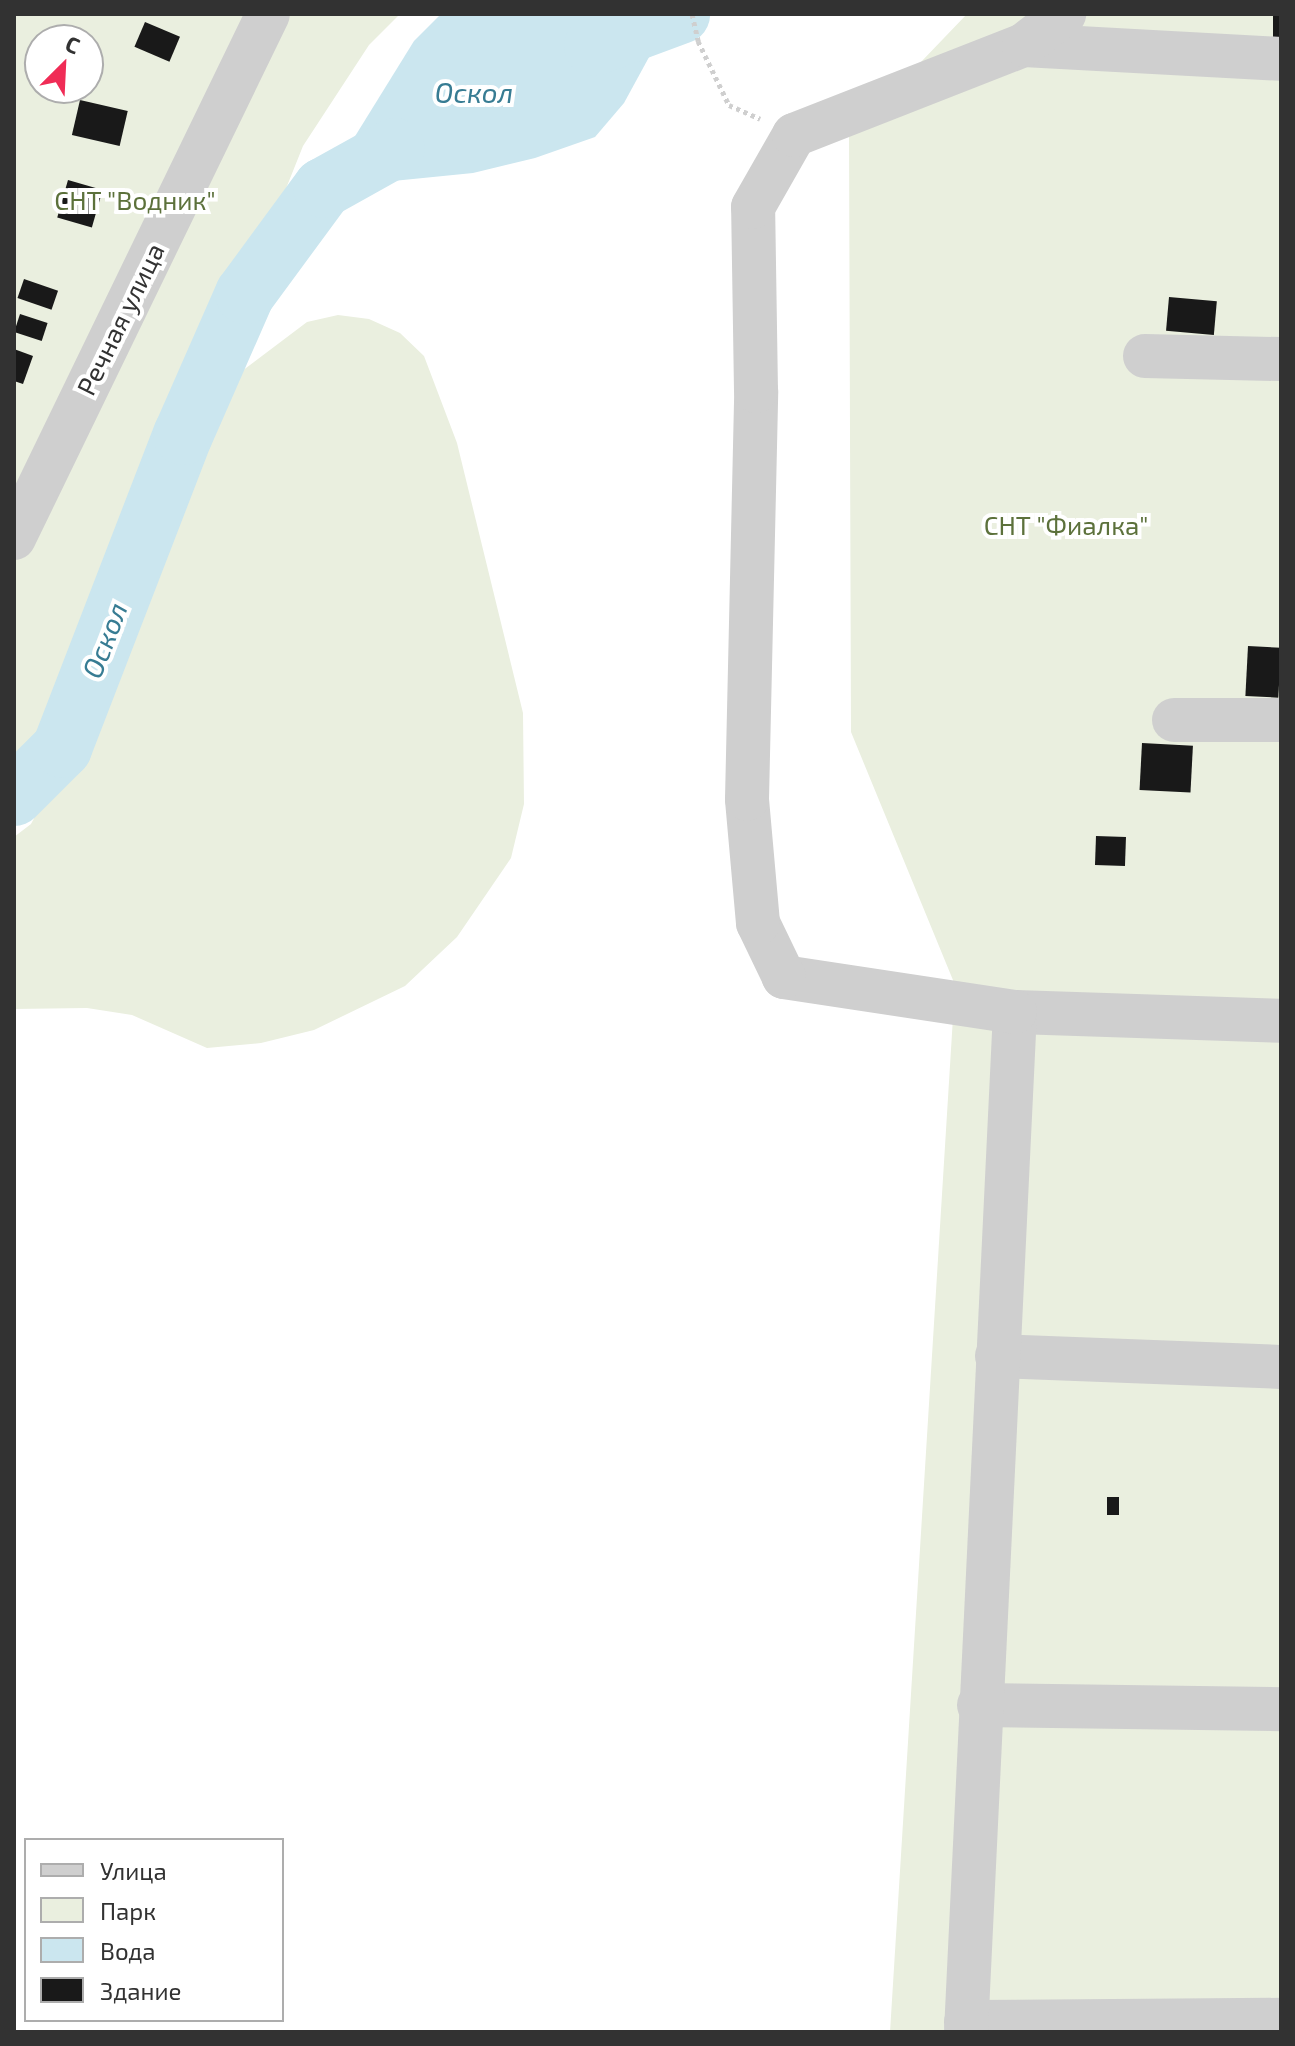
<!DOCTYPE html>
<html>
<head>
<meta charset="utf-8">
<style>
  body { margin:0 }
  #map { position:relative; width:1295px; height:2046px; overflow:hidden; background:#fff; font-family:"Exo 2",sans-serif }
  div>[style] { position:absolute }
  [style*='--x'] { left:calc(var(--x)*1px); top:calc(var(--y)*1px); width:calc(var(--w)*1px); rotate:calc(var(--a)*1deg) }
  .green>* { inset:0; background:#eaefdf }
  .water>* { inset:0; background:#cbe6ef }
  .river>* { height:60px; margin:-30px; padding:0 30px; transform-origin:30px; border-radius:30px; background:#cbe6ef }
  .building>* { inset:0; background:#191919; transform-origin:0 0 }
  .path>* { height:5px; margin-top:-2.5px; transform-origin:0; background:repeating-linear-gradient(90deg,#cfcfcf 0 4px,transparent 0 8px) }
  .minor>* { height:44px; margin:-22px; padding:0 22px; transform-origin:22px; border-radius:22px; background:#cfcfcf }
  span { translate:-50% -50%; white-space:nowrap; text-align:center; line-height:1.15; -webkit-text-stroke:8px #fff; paint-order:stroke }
  .park-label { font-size:26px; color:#5c713b }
  .street-label { font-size:26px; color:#323232 }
  .water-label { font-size:28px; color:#377c93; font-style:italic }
  .frame { position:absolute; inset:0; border:16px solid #323232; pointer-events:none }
  .legend { position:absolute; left:24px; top:1838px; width:260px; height:184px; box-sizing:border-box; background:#fff; border:2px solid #adadad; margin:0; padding:10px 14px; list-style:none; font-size:24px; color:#323232 }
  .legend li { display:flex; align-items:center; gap:16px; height:40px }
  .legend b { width:40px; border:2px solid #adadad }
  .north { position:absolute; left:24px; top:24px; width:80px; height:80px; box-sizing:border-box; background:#fff; border:2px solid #adadad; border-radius:50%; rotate:24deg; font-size:22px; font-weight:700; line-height:32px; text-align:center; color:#323232 }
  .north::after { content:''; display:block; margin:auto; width:28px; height:36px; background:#f02c56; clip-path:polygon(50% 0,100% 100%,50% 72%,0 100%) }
</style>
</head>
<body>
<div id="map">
  <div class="green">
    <i style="clip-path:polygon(evenodd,14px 14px,400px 14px,369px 45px,303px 146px,267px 236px,225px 282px,205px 319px,39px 732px,14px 765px,14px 14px,40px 40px,88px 40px,88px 88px,40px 88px,40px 40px)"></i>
    <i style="clip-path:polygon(967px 14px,1281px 14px,1281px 2032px,890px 2032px,955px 985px,851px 732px,849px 137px)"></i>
    <i style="clip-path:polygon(338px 315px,369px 319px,400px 333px,424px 356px,457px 443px,523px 713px,524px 804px,511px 858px,457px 937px,405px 986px,314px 1030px,261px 1043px,207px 1048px,132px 1015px,87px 1008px,14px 1009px,14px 837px,31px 824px,154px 591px,173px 539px,187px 449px,222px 386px,307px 322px)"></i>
  </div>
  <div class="water">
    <i style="clip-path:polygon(441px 14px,671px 14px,672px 15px,624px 103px,595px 137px,535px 158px,473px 173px,323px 188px,414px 41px)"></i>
  </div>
  <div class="river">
    <i style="--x:594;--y:46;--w:92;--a:-20.4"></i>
    <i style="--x:14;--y:796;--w:68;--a:-45"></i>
    <i style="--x:62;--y:748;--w:336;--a:-68.9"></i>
    <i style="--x:183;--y:435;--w:154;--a:-66.3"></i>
    <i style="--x:245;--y:294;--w:132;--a:-53.7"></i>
    <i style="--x:323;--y:188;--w:82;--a:-29.1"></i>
  </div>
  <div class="building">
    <i style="left:1273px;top:14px;width:8px;height:28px"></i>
    <i style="left:145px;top:22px;width:38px;height:27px;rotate:23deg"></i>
    <i style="left:80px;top:100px;width:49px;height:36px;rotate:13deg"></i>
    <i style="left:68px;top:180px;width:36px;height:39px;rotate:16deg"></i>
    <i style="left:24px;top:279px;width:36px;height:20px;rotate:19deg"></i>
    <i style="left:1169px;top:297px;width:48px;height:34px;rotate:5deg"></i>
    <i style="left:20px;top:314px;width:29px;height:19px;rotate:18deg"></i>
    <i style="clip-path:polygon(14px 349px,33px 356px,23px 384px,14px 381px)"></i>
    <i style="left:1248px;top:646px;width:33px;height:50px;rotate:3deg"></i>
    <i style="left:1142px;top:743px;width:51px;height:47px;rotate:3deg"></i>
    <i style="left:1096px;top:836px;width:30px;height:29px;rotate:2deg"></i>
    <i style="left:1107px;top:1497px;width:12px;height:18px"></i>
  </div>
  <div class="path">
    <i style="--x:692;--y:14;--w:28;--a:77"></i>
    <i style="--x:698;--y:41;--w:71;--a:64.2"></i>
    <i style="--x:729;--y:105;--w:34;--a:24"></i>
  </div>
  <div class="minor">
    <i style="--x:1024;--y:45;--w:257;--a:3.1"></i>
    <i style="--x:1145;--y:356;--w:136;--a:1.3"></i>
    <i style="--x:14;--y:538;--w:582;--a:-64.14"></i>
    <i style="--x:1174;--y:720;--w:107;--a:0"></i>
    <i style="--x:1015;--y:1012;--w:266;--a:1.9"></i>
    <i style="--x:997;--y:1356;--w:284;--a:2.2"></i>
    <i style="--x:979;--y:1705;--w:302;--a:0.8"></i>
    <i style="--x:966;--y:2022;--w:315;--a:-0.4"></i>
    <i style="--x:966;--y:2032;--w:1021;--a:-87.25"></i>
    <i style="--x:1015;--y:1012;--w:234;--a:-171.4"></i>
    <i style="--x:784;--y:977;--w:60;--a:-115.7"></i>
    <i style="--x:758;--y:923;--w:124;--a:-95.1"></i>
    <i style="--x:747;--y:799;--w:408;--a:-88.7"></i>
    <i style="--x:756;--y:391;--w:184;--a:-90.9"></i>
    <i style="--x:753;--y:207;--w:83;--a:-60.3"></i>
    <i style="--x:794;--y:135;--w:247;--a:-21.4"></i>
    <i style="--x:1024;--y:45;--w:51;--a:-37.8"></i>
  </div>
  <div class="park-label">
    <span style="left:135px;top:200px">СНТ "Водник"</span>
    <span style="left:1066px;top:525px">СНТ "Фиалка"</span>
  </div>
  <div class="street-label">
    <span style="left:120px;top:319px;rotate:-64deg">Речная улица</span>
  </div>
  <div class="water-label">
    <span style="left:474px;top:92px">Оскол</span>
    <span style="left:104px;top:640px;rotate:-69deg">Оскол</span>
  </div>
  <div class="frame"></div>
  <ul class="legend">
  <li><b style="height:10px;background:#cfcfcf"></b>Улица</li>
  <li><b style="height:22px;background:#eaefdf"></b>Парк</li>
  <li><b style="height:22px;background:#cbe6ef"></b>Вода</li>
  <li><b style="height:22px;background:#191919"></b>Здание</li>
  </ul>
  <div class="north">С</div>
</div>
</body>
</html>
